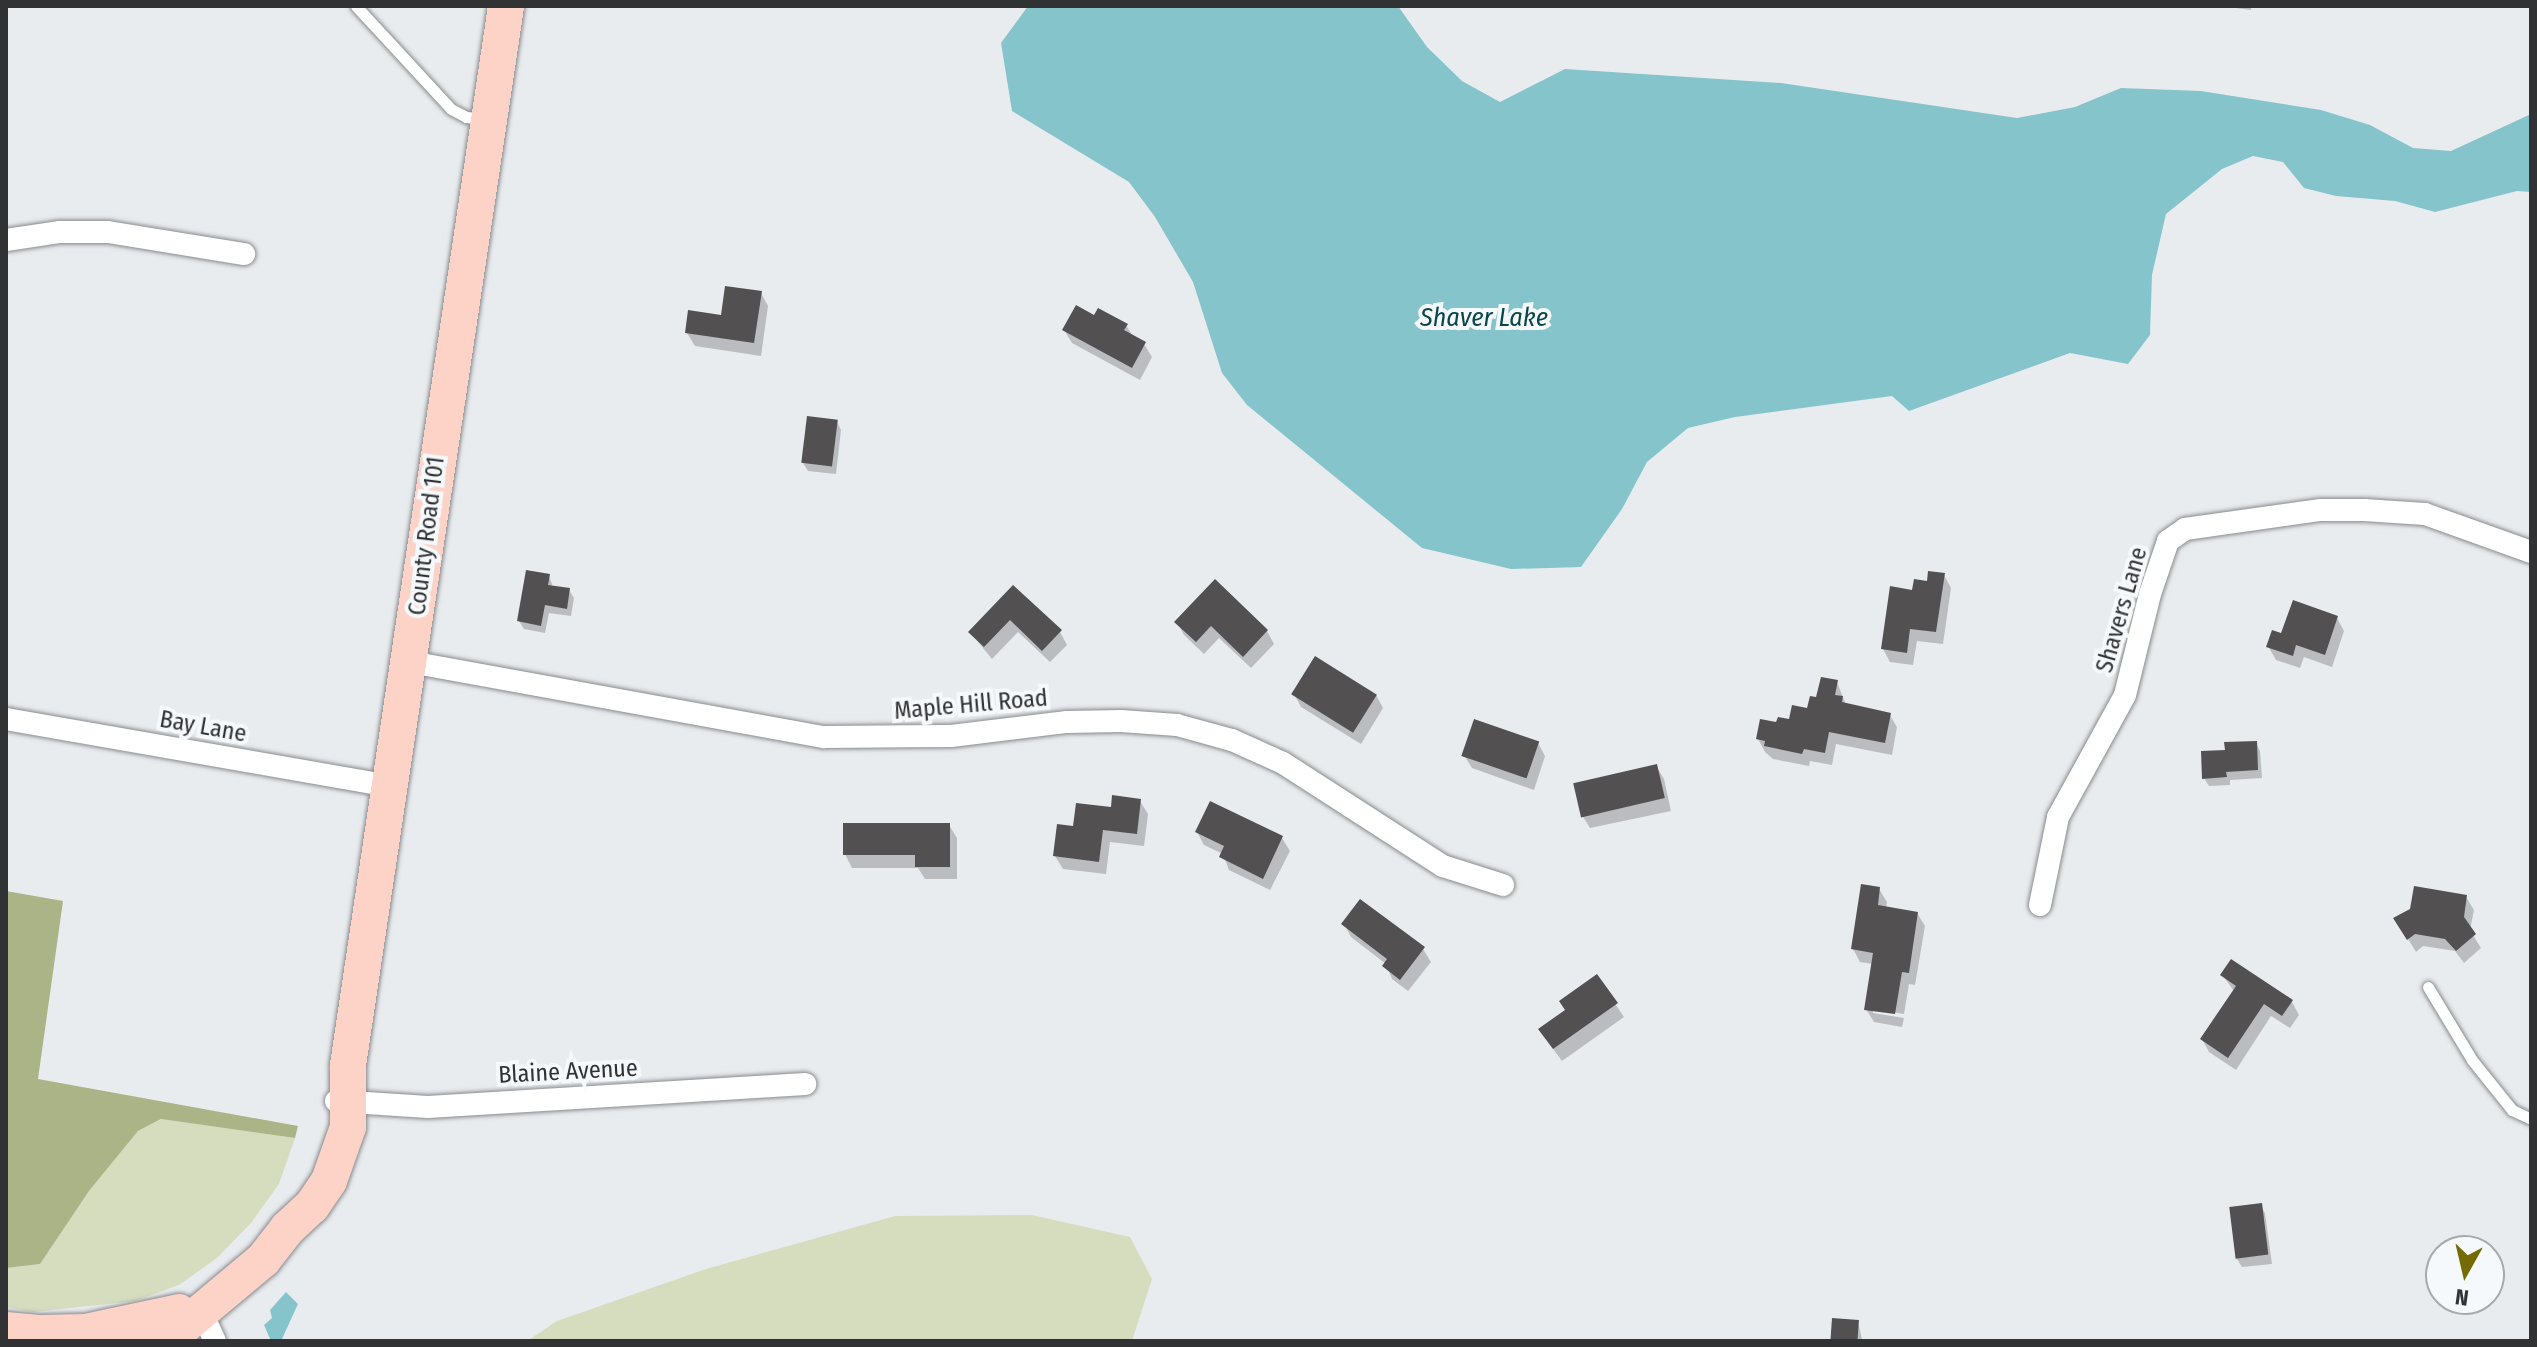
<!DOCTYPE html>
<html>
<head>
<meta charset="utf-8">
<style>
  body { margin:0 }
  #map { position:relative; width:2537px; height:1347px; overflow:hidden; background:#e9ecef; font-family:"Fira Sans Condensed",sans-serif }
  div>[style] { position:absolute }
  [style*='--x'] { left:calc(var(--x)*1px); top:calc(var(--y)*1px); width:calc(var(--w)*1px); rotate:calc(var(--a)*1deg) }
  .green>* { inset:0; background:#d6ddbf }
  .forest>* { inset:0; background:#aab486 }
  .water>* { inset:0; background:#86c4cb }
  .shadow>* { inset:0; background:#0003 }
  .building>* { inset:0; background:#535052; transform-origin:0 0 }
  .roads { filter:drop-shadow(0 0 2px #888b8e) drop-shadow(0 0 2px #888b8e) }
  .lane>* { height:11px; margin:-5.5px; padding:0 5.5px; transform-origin:5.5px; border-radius:5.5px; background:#fff }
  .street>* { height:22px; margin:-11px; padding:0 11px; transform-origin:11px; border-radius:11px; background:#fff }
  .primary>* { height:36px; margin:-18px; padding:0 18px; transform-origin:18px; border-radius:18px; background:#fcd3c6 }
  span { translate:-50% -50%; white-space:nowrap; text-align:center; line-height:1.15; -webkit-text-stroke:8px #f6f9fc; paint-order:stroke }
  .street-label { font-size:24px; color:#313233 }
  .water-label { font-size:26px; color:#0a454a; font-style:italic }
  .frame { position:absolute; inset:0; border:8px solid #313233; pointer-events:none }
  .north { position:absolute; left:2425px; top:1235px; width:80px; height:80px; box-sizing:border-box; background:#f6f9fc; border:2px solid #a7a9ac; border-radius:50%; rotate:188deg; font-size:22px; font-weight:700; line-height:32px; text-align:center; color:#313233 }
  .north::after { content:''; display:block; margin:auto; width:28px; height:36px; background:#766a03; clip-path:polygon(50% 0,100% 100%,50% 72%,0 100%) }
</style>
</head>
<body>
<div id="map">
  <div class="green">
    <i style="clip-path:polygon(162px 1119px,295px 1138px,279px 1184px,251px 1223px,217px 1258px,179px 1285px,135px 1301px,33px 1312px,6px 1307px,6px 1268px,40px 1264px,89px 1191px,138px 1131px)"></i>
    <i style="clip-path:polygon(1032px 1215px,1130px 1237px,1152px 1279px,1132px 1341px,527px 1341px,557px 1321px,706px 1269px,895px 1216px)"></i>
  </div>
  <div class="forest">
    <i style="clip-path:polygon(6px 891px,63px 901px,38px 1079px,298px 1126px,295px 1138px,161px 1119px,138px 1131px,89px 1191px,40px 1264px,6px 1268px)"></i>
  </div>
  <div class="water">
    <i style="clip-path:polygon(1028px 6px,1398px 6px,1427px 47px,1462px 81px,1500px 102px,1565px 69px,1781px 83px,2017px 118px,2075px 107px,2121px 88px,2201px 91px,2321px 110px,2370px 125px,2413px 148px,2451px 151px,2531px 114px,2531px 192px,2517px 191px,2435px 212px,2395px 201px,2336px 196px,2304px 188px,2283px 162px,2253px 156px,2222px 169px,2166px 214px,2152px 275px,2150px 335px,2128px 364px,2070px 353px,1909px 411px,1892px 396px,1735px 417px,1688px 428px,1647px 462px,1622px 509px,1581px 567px,1511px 569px,1422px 548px,1247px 405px,1222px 373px,1193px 282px,1155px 217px,1129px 182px,1012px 111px,1001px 43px)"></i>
    <i style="clip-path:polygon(286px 1292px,298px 1304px,282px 1339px,271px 1341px,264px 1325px,272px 1318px,270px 1310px)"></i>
  </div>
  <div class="shadow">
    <i style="clip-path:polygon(2220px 6px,2251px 6px,2251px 10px)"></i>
    <i style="clip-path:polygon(761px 293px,768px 306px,761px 356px,695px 346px,687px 333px,722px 318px)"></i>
    <i style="clip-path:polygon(1095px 318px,1126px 325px,1134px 338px,1144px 344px,1152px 357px,1140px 380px,1072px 343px,1064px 330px)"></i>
    <i style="clip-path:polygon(837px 422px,841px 430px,836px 474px,808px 471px,803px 463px)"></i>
    <i style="clip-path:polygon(1944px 575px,1951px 588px,1943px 644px,1917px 641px,1913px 665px,1890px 662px,1883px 649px,1913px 592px)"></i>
    <i style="clip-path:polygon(549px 576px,553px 587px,569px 590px,574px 598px,571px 616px,549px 613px,545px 633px,524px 629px,519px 621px)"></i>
    <i style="clip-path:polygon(1013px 587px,1060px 632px,1067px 645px,1050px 662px,1018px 632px,992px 659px,970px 632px)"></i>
    <i style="clip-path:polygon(2337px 618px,2344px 631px,2332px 667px,2304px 657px,2300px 668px,2276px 660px,2268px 646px,2282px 635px)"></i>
    <i style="clip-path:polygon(1177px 622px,1267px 631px,1274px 644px,1251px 668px,1219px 638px,1204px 654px,1184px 635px)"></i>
    <i style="clip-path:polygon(1837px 682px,1846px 705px,1889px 714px,1897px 727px,1892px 755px,1836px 744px,1832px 765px,1810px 761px,1809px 766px,1773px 759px,1765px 752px,1758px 739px,1809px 711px)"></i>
    <i style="clip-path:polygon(1294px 694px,1376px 695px,1383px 708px,1361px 744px,1301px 707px)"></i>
    <i style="clip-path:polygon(1538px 743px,1545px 756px,1534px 790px,1472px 768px,1464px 755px)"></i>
    <i style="clip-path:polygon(2256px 743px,2260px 751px,2262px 778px,2230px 780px,2230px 785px,2209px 786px,2204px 778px,2227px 752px)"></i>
    <i style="clip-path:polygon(1656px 766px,1664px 779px,1671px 811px,1590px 828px,1582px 815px)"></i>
    <i style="clip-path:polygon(1140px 801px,1148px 814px,1144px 846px,1110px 842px,1106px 874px,1063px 869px,1055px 856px,1075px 829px)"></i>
    <i style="clip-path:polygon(949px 825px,957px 838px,957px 879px,925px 879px,918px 868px,852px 868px,845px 854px)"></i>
    <i style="clip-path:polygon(1197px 832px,1282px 838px,1290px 851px,1270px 890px,1229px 870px,1223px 854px,1204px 845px)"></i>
    <i style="clip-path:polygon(1879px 889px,1887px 902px,1886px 908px,1917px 913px,1925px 926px,1915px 985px,1909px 984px,1904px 1014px,1873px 1009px,1873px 1013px,1904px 1018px,1902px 1027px,1874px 1022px,1866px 1009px,1873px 964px,1860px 962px,1853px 949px)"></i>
    <i style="clip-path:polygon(2466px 897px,2474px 910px,2470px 930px,2481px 948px,2464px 963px,2455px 951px,2423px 946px,2416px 952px,2396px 919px)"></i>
    <i style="clip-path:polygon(1344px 924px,1423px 949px,1431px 962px,1408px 991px,1392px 979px,1386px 964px,1351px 937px)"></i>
    <i style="clip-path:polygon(2223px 976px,2292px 1002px,2299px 1015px,2290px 1028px,2271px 1016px,2236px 1070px,2209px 1052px,2202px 1039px,2234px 991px)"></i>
    <i style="clip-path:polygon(1597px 977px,1624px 1017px,1562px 1061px,1548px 1042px,1567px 1011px)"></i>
    <i style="clip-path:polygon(2260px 1205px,2265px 1213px,2272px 1264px,2242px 1267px,2237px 1259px)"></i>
    <i style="clip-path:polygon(1858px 1322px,1862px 1339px,1887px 1341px,1832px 1341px)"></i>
  </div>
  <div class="building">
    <i style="clip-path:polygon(725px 286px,762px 291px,754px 343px,685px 333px,688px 310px,721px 315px)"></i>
    <i style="clip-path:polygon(1076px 305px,1094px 315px,1098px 308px,1128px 324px,1124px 330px,1146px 342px,1132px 368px,1062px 330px)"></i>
    <i style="left:807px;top:416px;width:31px;height:47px;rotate:7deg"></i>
    <i style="clip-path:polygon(526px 570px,550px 574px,548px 585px,570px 588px,567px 609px,545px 605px,541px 626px,517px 621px)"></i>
    <i style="clip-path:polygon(1928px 571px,1945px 573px,1936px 632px,1910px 629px,1907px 653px,1881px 649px,1890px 586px,1912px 590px,1914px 579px,1927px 581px)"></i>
    <i style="clip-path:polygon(1215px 579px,1268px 630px,1243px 657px,1211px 626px,1196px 642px,1174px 622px)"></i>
    <i style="clip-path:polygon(1013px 585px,1062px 630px,1042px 651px,1010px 620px,984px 647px,968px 632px)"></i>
    <i style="clip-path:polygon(2293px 600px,2338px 616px,2325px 655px,2296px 645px,2293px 656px,2266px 647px,2272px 630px,2281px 633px)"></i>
    <i style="left:1315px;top:656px;width:73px;height:45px;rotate:32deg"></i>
    <i style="clip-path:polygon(1821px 677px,1838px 680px,1835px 695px,1843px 696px,1842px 702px,1891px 713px,1885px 743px,1829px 732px,1825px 753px,1804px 749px,1802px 754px,1764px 746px,1765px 741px,1756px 739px,1760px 719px,1776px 722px,1778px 717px,1789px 719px,1792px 705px,1807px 708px,1810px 696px,1816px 697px)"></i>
    <i style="left:1474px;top:719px;width:69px;height:39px;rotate:19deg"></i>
    <i style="clip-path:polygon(2257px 741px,2258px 770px,2226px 772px,2227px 777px,2202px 779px,2201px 751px,2225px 750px,2224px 742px)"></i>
    <i style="left:1657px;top:764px;width:35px;height:86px;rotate:77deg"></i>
    <i style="clip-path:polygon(1112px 795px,1141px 799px,1137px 834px,1103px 830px,1099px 862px,1053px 856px,1057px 824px,1073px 826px,1076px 803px,1111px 807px)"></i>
    <i style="clip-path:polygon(1210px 801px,1283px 836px,1263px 879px,1219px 857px,1224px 846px,1195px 832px)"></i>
    <i style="clip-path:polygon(843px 823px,950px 823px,950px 867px,915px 867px,915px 855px,843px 855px)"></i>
    <i style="clip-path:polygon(1861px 884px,1880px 887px,1878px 905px,1918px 912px,1909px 973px,1902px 972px,1895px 1014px,1864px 1010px,1873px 953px,1851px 949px)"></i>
    <i style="clip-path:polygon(2414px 886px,2467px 895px,2464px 917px,2476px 934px,2456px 951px,2445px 939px,2415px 934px,2407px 940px,2393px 918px,2410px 909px)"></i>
    <i style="clip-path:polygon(1360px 899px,1425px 947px,1400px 980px,1382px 966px,1387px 959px,1341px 924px)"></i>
    <i style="clip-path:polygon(2231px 959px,2293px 1000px,2282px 1016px,2264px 1004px,2228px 1058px,2200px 1039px,2236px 986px,2220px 975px)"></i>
    <i style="clip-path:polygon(1597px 974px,1618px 1003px,1553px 1049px,1538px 1029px,1565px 1010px,1559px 1001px)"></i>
    <i style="left:2262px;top:1203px;width:52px;height:33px;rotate:83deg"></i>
    <i style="left:1832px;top:1318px;width:27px;height:23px;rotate:4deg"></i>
  </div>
  <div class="roads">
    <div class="lane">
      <i style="--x:356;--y:6;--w:140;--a:47.3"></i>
      <i style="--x:451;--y:109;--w:17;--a:28"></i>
      <i style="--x:466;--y:117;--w:19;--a:6"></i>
      <i style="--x:2428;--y:987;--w:85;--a:58.9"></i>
      <i style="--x:2472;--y:1060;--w:64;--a:51.3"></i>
      <i style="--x:2512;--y:1110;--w:21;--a:25"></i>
    </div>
    <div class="street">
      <i style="--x:6;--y:240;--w:55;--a:-8.4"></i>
      <i style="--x:60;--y:232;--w:48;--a:0"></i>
      <i style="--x:108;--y:232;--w:138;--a:9.2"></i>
      <i style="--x:410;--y:662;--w:421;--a:10.3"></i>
      <i style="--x:824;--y:737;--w:127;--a:-0.5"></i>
      <i style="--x:951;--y:736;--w:117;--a:-6.9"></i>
      <i style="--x:1067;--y:722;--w:54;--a:-1.1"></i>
      <i style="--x:1121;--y:721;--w:56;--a:4.1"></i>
      <i style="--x:1177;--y:725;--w:57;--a:15.3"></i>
      <i style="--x:1232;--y:740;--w:56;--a:24.3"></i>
      <i style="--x:1283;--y:763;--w:190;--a:32.8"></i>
      <i style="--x:1443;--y:866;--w:63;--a:17.6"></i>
      <i style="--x:6;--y:719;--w:391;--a:9.9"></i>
      <i style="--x:2040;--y:905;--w:90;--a:-78.4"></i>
      <i style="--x:2058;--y:817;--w:139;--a:-61.2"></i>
      <i style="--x:2125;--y:695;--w:104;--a:-76.1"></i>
      <i style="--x:2150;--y:594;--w:56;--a:-71.2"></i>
      <i style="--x:2168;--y:541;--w:21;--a:-35"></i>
      <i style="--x:2185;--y:529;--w:137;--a:-8"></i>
      <i style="--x:2321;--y:510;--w:43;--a:0"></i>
      <i style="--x:2364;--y:510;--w:61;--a:3.8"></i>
      <i style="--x:2425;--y:514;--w:113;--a:19.7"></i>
      <i style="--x:336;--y:1101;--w:92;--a:3.7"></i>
      <i style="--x:428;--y:1107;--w:378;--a:-3.5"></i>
      <i style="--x:201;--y:1311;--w:33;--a:65"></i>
    </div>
    <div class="primary">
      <i style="--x:6;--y:1330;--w:33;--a:5"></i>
      <i style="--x:39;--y:1333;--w:46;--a:-1.2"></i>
      <i style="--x:85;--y:1332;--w:96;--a:-12"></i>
      <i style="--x:148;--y:1341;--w:32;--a:-18"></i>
      <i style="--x:178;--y:1331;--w:111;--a:-39.9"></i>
      <i style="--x:263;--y:1260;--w:39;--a:-52"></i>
      <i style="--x:287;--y:1229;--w:34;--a:-43"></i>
      <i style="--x:312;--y:1206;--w:30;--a:-56"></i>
      <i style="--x:329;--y:1181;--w:57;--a:-70.6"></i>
      <i style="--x:348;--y:1127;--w:62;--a:-90"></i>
      <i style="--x:348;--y:1065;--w:1071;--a:-81.51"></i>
    </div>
  </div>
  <div class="street-label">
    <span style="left:427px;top:536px;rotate:-83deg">County Road 101</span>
    <span style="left:2122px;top:610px;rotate:-74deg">Shavers Lane</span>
    <span style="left:971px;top:705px;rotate:-5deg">Maple Hill Road</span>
    <span style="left:203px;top:727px;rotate:10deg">Bay Lane</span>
    <span style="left:568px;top:1072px;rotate:-3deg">Blaine Avenue</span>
  </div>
  <div class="water-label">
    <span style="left:1484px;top:318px">Shaver Lake</span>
  </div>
  <div class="frame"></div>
  <div class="north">N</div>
</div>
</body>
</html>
